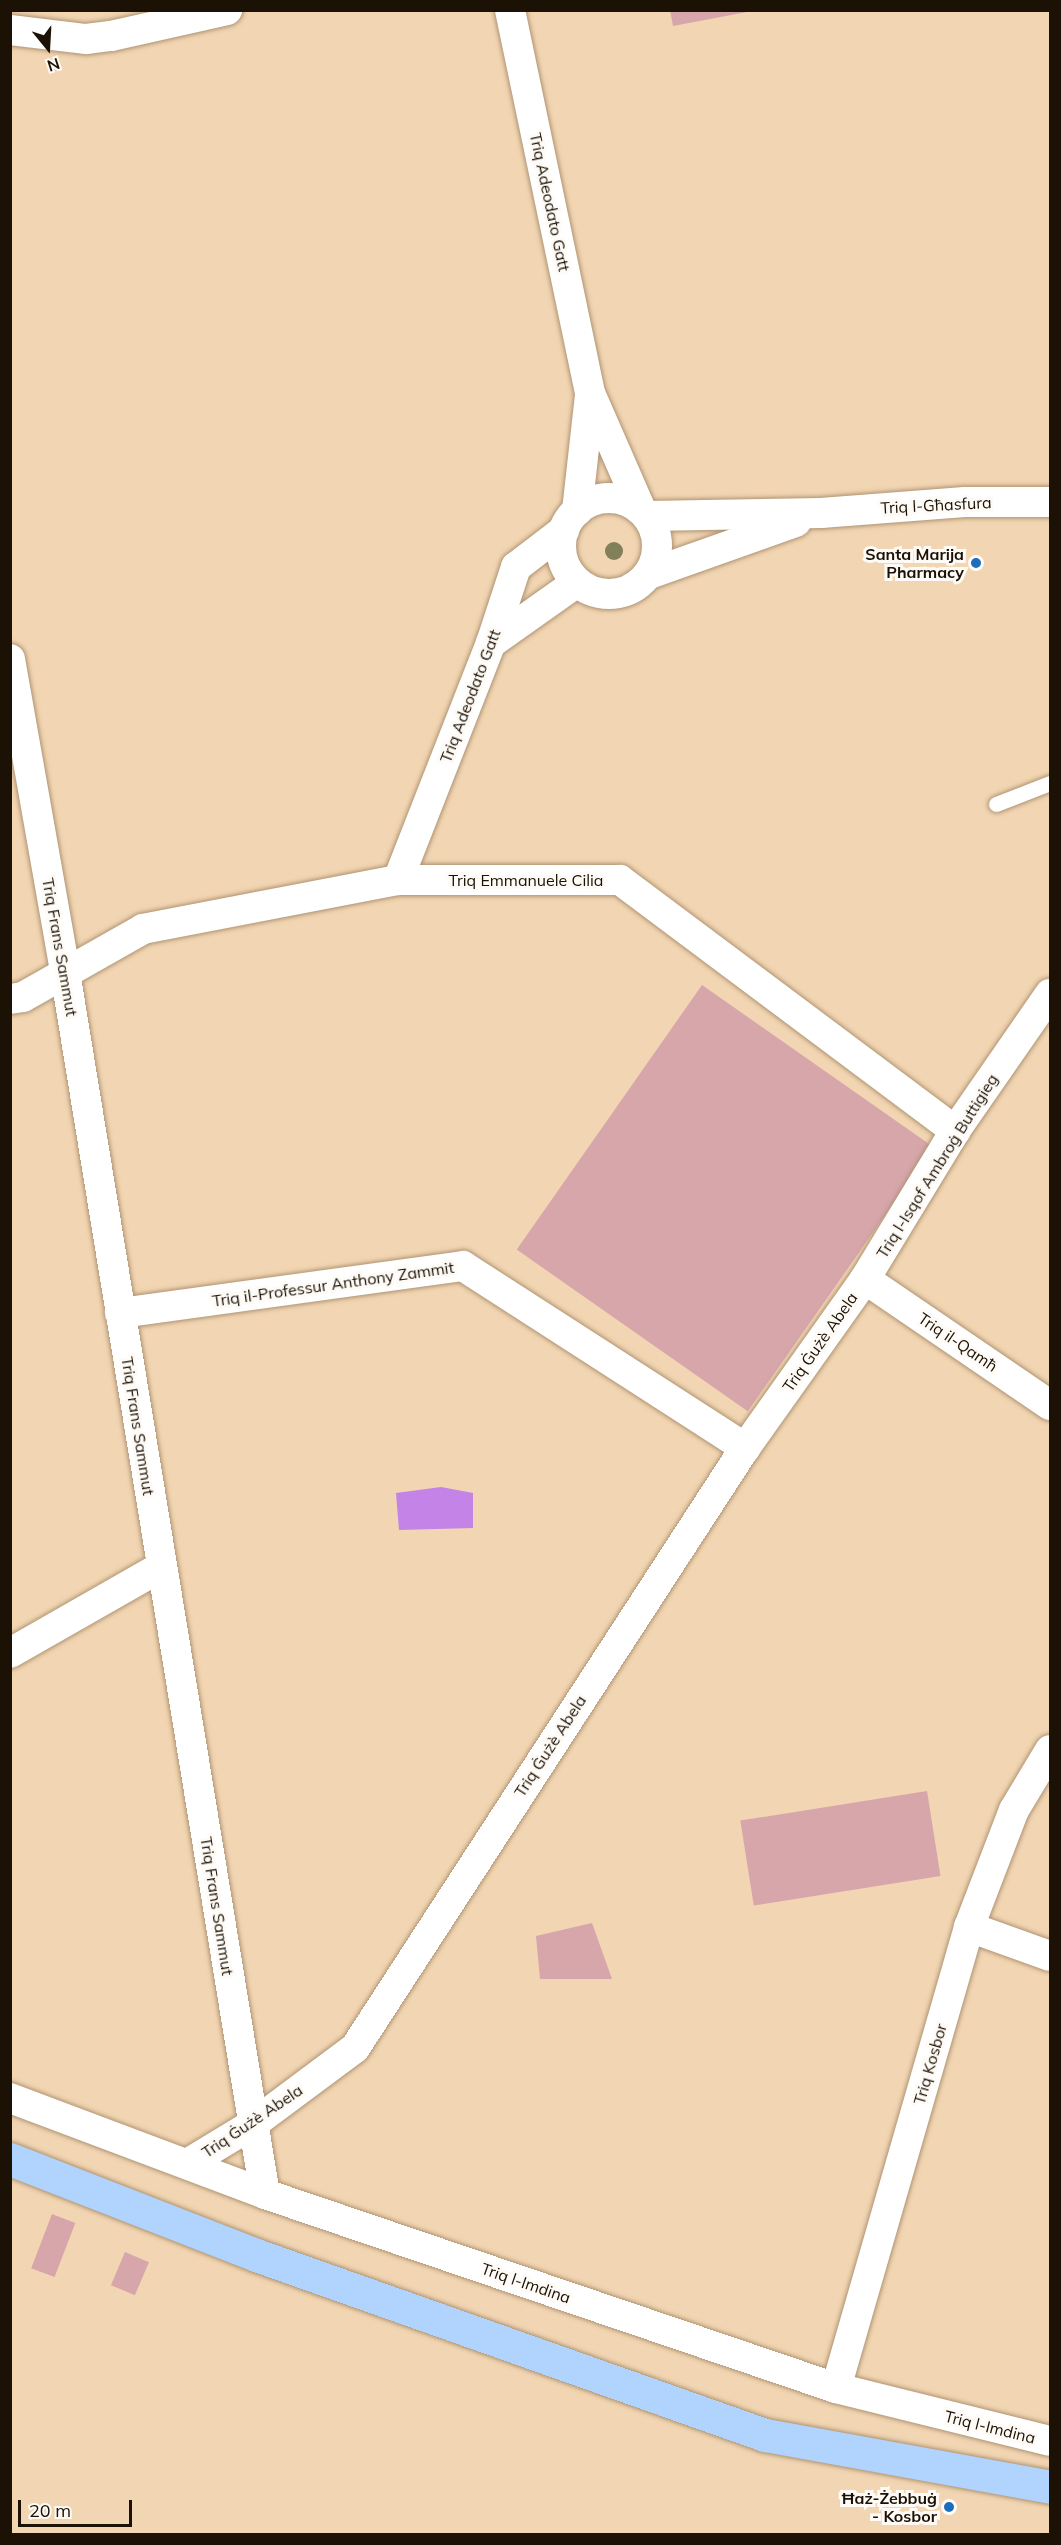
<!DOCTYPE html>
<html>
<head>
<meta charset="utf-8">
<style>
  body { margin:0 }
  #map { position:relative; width:1061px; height:2545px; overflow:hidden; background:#f2d5b2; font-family:Mulish,sans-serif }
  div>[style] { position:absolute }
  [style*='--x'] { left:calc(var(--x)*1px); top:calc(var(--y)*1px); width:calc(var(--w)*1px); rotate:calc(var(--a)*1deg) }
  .water>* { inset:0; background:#c383e7 }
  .building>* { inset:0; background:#d6a6ab; transform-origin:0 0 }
  .roads { filter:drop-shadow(0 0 2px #af9473) drop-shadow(0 0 2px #af9473) }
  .lane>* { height:15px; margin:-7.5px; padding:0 7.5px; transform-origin:7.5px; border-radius:7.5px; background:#fff }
  .street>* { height:30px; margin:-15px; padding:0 15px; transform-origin:15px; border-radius:15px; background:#fff }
  .street>.ring { margin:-15px; padding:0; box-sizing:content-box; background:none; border:30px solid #fff; border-radius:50% }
  .highway>* { height:33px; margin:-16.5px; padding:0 16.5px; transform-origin:16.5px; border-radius:16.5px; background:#b0d4fd }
  .trees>* { width:18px; height:18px; margin:-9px; border-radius:50%; background:#818058 }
  .dots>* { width:16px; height:16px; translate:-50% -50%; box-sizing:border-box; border:3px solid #fefbf7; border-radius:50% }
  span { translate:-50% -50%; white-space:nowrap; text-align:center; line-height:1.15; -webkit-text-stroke:6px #fefbf7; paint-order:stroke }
  .street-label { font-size:16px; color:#1b1105 }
  .poi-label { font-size:16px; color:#1b1105; font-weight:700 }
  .right { translate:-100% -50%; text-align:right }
  .frame { position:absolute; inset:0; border:12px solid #1b1105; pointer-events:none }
  .north { position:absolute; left:18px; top:18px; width:60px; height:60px; -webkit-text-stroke:4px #fefbf7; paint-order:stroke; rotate:162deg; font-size:16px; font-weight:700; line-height:24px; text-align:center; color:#1b1105 }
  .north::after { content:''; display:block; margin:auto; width:21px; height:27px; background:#1b1105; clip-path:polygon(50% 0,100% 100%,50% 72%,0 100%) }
  .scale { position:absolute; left:18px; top:2500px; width:114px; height:27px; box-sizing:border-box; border:3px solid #1b1105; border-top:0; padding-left:8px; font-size:18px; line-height:21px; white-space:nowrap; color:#1b1105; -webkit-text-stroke:4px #fefbf7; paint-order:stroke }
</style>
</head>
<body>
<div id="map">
  <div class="water">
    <i style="clip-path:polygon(441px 1487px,473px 1493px,473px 1528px,399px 1530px,396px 1493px)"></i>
  </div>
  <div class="building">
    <i style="clip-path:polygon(670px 10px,747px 10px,747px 12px,673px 26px)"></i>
    <i style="left:702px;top:985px;width:282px;height:323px;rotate:35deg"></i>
    <i style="left:927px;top:1791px;width:86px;height:189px;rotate:81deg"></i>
    <i style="clip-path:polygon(592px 1923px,612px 1979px,540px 1979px,536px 1936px)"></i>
    <i style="left:52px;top:2214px;width:25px;height:58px;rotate:21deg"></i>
    <i style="left:125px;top:2252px;width:26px;height:36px;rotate:23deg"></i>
  </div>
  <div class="roads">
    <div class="lane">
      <i style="--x:996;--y:804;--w:58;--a:-21.3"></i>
    </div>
    <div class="street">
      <i style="--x:510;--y:10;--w:391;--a:78.2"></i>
      <i style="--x:590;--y:393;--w:128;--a:66.4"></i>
      <i style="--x:10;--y:30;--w:77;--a:6.8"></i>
      <i style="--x:86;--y:39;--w:25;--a:-7"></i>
      <i style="--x:111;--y:36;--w:119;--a:-12.6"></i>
      <i class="ring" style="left:561px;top:498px;width:66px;height:66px"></i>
      <i style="--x:577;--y:511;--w:117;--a:-83.6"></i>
      <i style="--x:647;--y:516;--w:174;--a:-1"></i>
      <i style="--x:821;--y:513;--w:144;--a:-4.4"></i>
      <i style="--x:965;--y:502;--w:85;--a:0"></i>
      <i style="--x:649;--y:574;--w:156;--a:-19.5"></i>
      <i style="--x:491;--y:643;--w:105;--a:-35.3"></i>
      <i style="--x:10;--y:659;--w:318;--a:80"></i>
      <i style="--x:65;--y:972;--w:1238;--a:80.71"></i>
      <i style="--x:398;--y:880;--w:255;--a:-68.6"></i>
      <i style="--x:491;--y:643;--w:80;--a:-71.8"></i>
      <i style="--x:516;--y:567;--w:61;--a:-37.6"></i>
      <i style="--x:10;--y:999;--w:13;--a:-9"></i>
      <i style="--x:23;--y:997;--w:138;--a:-29.5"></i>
      <i style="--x:143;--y:929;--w:260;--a:-10.9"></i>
      <i style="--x:398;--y:880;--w:222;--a:0"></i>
      <i style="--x:620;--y:880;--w:419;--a:36.8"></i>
      <i style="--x:865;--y:1279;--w:224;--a:34.3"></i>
      <i style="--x:120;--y:1313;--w:346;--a:-7.8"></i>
      <i style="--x:463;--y:1266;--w:336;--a:32.8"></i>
      <i style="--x:10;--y:1653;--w:174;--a:-29.7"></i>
      <i style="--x:969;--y:1927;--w:86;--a:19.7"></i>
      <i style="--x:10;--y:2098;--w:272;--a:20.6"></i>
      <i style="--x:265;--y:2194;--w:603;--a:18.77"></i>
      <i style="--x:836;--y:2388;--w:220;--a:13.9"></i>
      <i style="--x:187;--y:2164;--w:77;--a:-31.2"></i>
      <i style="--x:253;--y:2124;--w:127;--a:-36.7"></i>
      <i style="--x:355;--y:2048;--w:716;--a:-56.98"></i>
      <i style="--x:745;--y:1448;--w:207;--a:-54.6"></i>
      <i style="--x:865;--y:1279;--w:173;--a:-58.7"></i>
      <i style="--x:955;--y:1131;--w:167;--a:-55.3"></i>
      <i style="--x:836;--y:2388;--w:480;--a:-73.9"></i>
      <i style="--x:969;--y:1927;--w:125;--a:-69"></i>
      <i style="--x:1014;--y:1810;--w:70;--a:-59"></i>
    </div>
    <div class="highway">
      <i style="--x:10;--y:2159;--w:264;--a:21.3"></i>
      <i style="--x:256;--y:2255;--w:540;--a:19.48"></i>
      <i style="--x:765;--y:2435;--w:290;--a:10.3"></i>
    </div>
  </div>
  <div class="trees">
    <i style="left:614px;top:551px"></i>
  </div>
  <div class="dots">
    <i style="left:976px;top:563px;background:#1c6dbc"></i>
    <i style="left:949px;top:2507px;background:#1c6dbc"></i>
  </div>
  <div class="street-label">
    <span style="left:550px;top:202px;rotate:78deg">Triq Adeodato Gatt</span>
    <span style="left:936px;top:505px;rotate:-3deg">Triq l-Għasfura</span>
    <span style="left:470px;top:696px;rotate:-69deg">Triq Adeodato Gatt</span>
    <span style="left:526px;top:880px">Triq Emmanuele Cilia</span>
    <span style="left:60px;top:947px;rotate:80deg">Triq Frans Sammut</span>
    <span style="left:937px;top:1166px;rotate:-58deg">Triq l-Isqof Ambroġ Buttigieg</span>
    <span style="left:333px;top:1284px;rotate:-8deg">Triq il-Professur Anthony Zammit</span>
    <span style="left:820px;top:1342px;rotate:-55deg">Triq Ġużè Abela</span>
    <span style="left:958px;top:1342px;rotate:34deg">Triq il-Qamħ</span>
    <span style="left:138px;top:1426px;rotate:81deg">Triq Frans Sammut</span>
    <span style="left:550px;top:1746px;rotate:-57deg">Triq Ġużè Abela</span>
    <span style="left:217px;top:1906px;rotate:81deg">Triq Frans Sammut</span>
    <span style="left:930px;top:2064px;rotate:-74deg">Triq Kosbor</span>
    <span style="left:252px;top:2121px;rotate:-34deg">Triq Ġużè Abela</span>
    <span style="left:526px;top:2283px;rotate:19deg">Triq l-Imdina</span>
    <span style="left:990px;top:2427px;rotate:14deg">Triq l-Imdina</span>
  </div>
  <div class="poi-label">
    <span class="right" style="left:964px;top:563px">Santa Marija<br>Pharmacy</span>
    <span class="right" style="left:937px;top:2507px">Ħaż-Żebbuġ<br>- Kosbor</span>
  </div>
  <div class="frame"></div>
  <div class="north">N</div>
  <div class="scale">20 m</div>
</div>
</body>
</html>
